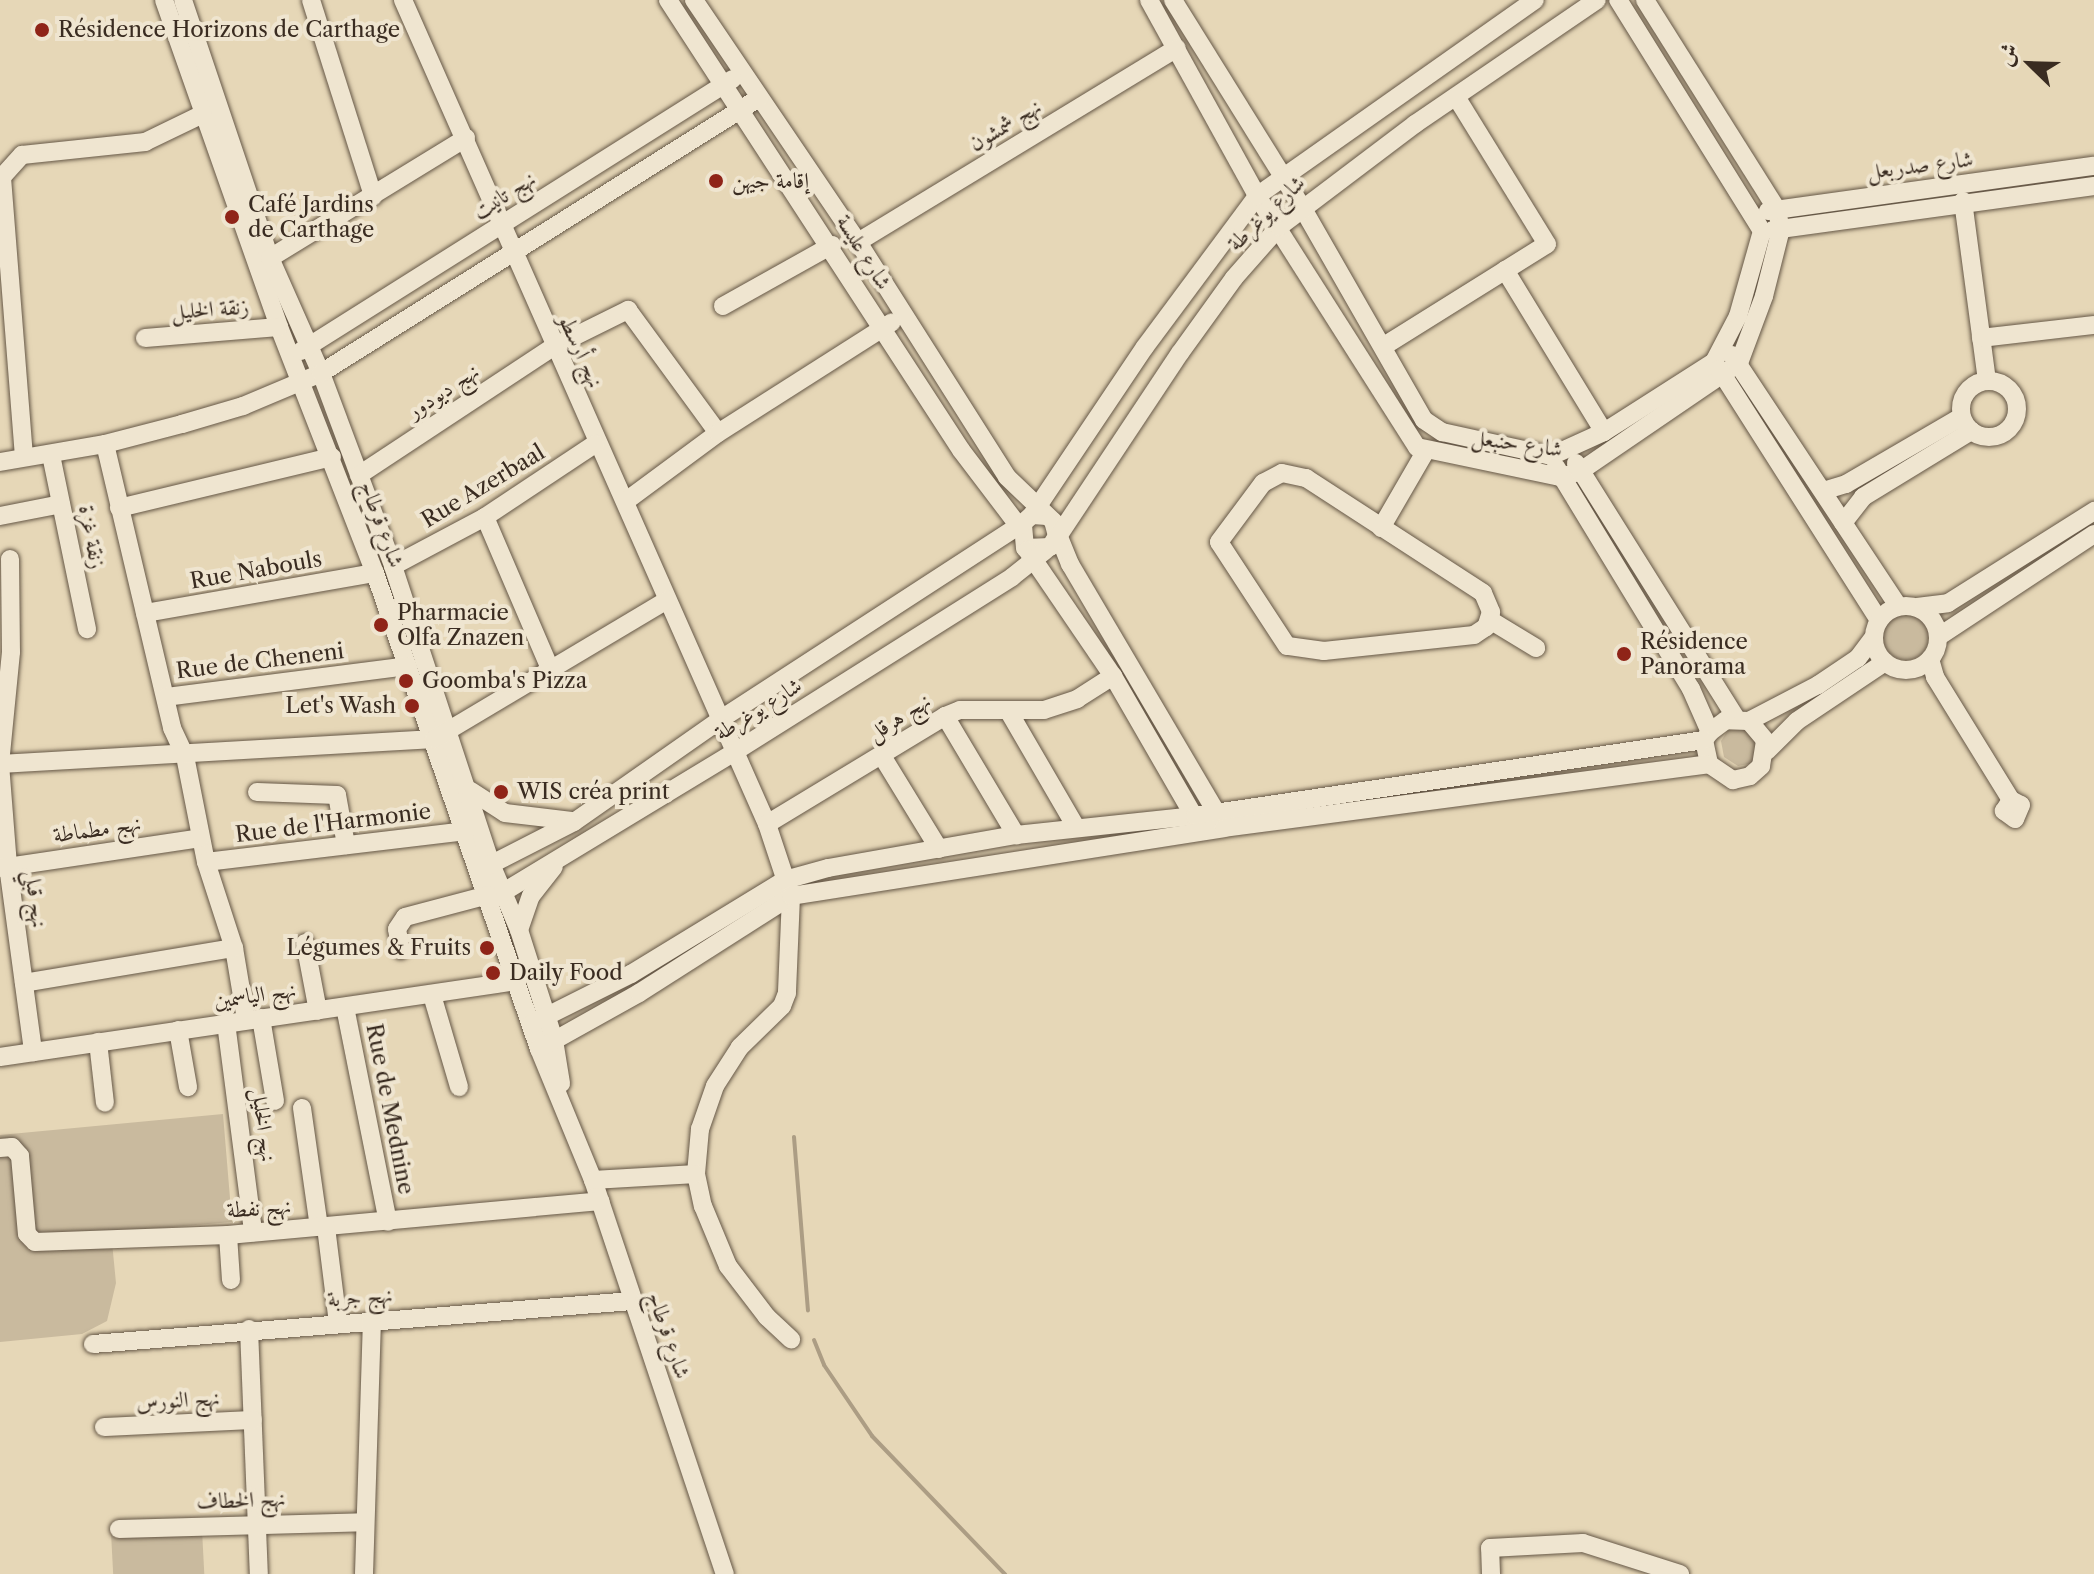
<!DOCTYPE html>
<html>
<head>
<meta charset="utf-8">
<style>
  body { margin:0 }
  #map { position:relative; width:2094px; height:1574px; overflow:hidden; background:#e6d7b7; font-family:"Libre Caslon Text",Amiri,serif }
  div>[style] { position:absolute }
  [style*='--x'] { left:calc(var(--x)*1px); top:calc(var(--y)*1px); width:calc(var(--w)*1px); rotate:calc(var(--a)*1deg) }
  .green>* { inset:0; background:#c9ba9e; transform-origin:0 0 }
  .round { border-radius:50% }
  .stream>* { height:4px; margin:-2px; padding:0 2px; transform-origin:2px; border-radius:2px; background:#ac9d84 }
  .roads { filter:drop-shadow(0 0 2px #655746) drop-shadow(0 0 2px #655746) }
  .minor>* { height:18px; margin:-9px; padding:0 9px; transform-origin:9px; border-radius:9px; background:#efe5d0 }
  .minor>.ring { margin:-9px; padding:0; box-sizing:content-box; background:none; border:18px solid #efe5d0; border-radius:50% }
  .dots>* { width:22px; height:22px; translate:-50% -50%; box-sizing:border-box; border:4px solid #efe5d0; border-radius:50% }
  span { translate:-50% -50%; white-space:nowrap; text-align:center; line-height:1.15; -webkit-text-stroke:8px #efe5d0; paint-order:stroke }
  .poi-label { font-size:22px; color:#3a2c21 }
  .left { translate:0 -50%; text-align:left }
  .right { translate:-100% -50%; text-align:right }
  .street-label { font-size:22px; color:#3a2c21 }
  .north { position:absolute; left:1990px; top:24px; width:80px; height:80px; -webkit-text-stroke:6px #efe5d0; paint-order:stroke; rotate:293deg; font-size:22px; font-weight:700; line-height:32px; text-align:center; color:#3a2c21 }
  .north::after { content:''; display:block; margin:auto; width:28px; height:36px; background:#3a2c21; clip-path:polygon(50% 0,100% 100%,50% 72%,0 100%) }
</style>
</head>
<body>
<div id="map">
  <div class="green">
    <i class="round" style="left:1883px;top:614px;width:46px;height:46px"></i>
    <i style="clip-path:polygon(1730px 727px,1760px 733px,1754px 763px,1738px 766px,1724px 757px,1721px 741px)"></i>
    <i style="clip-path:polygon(223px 1114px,232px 1222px,111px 1232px,116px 1283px,107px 1321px,82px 1334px,0 1342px,0 1135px)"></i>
    <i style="left:202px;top:1530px;width:44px;height:91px;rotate:87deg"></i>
  </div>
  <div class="stream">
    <i style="--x:794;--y:1137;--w:174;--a:85.4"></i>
    <i style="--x:814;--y:1340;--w:27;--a:68"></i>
    <i style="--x:824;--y:1365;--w:86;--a:55.9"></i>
    <i style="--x:872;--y:1436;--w:192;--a:46.1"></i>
  </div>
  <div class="roads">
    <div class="minor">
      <i style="--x:164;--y:0;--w:347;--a:70.6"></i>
      <i style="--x:279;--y:327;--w:264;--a:68.7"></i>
      <i style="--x:375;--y:573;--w:503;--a:70.99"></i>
      <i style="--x:539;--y:1049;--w:142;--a:67.6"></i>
      <i style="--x:593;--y:1180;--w:416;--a:71.5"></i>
      <i style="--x:183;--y:0;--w:272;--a:71.4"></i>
      <i style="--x:270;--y:258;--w:126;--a:66.1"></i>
      <i style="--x:321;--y:373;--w:206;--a:69.5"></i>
      <i style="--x:393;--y:566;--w:314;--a:71.8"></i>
      <i style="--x:491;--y:864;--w:72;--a:67"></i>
      <i style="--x:519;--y:930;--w:115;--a:72.3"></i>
      <i style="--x:554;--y:1040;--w:44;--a:80.8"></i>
      <i style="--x:311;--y:0;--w:206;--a:72.4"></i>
      <i style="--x:403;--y:0;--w:901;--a:66.17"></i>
      <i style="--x:767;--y:824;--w:76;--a:71.6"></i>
      <i style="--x:791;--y:896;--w:97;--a:92.4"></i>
      <i style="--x:787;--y:993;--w:14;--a:111"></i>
      <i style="--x:782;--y:1006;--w:59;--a:135.7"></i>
      <i style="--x:740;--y:1047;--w:46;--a:122.7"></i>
      <i style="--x:715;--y:1086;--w:46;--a:109.2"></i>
      <i style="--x:700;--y:1129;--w:45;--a:95.1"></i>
      <i style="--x:696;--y:1174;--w:33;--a:78"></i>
      <i style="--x:703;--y:1206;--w:65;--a:67.4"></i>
      <i style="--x:728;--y:1266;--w:64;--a:52.6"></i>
      <i style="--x:767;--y:1317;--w:33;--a:43"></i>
      <i style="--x:668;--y:0;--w:537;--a:56.93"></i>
      <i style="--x:961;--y:450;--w:99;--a:52.8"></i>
      <i style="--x:694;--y:0;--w:292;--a:55.9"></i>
      <i style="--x:858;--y:242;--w:278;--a:57.6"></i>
      <i style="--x:1007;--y:477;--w:64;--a:43.7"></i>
      <i style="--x:1053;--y:521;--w:16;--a:75"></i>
      <i style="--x:1057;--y:536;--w:13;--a:122"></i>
      <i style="--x:1050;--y:547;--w:25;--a:178"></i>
      <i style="--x:1025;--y:548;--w:25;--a:-95"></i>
      <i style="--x:1023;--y:523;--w:12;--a:-42"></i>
      <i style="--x:1032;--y:515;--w:15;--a:4"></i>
      <i style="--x:1149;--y:0;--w:224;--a:61.1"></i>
      <i style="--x:1257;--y:196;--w:298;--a:57.5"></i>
      <i style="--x:1417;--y:447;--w:146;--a:11.8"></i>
      <i style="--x:1560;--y:477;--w:20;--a:-15"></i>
      <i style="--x:1579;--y:472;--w:194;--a:-34.3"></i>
      <i style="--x:1739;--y:363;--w:72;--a:-69.5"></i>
      <i style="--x:1764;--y:296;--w:69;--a:-75.8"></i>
      <i style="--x:1781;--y:229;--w:22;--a:-103"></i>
      <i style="--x:1776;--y:208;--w:246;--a:-122.2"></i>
      <i style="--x:1173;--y:0;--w:244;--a:58.1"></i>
      <i style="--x:1302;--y:207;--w:245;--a:60.2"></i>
      <i style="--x:1424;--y:420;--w:22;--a:34"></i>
      <i style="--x:1442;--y:432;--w:112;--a:12.4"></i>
      <i style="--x:1551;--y:456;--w:58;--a:-24.4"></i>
      <i style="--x:1604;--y:432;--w:130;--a:-32.5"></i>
      <i style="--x:1714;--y:362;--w:52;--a:-62.4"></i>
      <i style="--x:1738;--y:316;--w:88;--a:-74.2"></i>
      <i style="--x:1762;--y:231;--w:272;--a:-121.9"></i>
      <i style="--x:1963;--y:201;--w:181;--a:82.4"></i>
      <i style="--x:1768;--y:211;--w:329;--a:-7.9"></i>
      <i style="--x:1773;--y:230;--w:324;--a:-7.8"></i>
      <i style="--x:858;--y:242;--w:373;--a:-31.3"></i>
      <i style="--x:270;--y:258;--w:230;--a:-31.5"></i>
      <i style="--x:1505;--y:270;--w:190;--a:58.6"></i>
      <i style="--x:723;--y:306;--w:125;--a:-29.2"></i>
      <i style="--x:145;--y:338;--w:134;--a:-4.7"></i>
      <i style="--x:1981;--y:338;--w:114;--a:-6.6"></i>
      <i style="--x:1384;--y:346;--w:192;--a:-32"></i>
      <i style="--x:1547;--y:244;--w:172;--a:-121.7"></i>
      <i style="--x:301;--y:351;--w:510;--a:-32.2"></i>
      <i style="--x:1732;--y:355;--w:301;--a:56.5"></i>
      <i style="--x:1719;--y:369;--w:298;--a:57.5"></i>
      <i class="ring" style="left:1961px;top:381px;width:38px;height:38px"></i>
      <i style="--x:105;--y:444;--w:292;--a:76.7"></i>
      <i style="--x:172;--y:728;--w:31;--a:65"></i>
      <i style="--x:185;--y:756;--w:108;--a:78.8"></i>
      <i style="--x:206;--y:862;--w:90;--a:72"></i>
      <i style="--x:234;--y:948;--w:73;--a:80.5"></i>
      <i style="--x:51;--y:455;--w:178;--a:78.3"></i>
      <i style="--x:24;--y:457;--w:281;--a:-94.5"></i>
      <i style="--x:2;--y:177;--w:30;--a:-48"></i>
      <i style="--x:22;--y:155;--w:124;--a:-6"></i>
      <i style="--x:145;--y:142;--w:64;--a:-25.8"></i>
      <i style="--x:0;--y:462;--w:107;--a:-9.7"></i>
      <i style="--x:105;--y:444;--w:80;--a:-14.6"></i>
      <i style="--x:182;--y:424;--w:64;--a:-16.4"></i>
      <i style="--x:243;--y:406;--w:85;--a:-22.9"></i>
      <i style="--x:321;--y:373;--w:517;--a:-32.12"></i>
      <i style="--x:1576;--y:463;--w:301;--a:57.9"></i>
      <i style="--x:1556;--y:467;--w:260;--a:58.7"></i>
      <i style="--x:1691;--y:689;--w:47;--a:66.2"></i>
      <i style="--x:1710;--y:732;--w:10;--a:127"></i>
      <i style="--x:1704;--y:740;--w:25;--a:78"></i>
      <i style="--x:1709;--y:764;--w:29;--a:34"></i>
      <i style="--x:1733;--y:780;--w:17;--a:-13"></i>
      <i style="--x:1750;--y:776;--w:15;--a:-42"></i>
      <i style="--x:1761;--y:766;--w:26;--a:-81"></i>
      <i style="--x:1765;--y:740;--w:25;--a:-130"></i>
      <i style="--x:1749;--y:721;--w:23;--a:-178"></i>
      <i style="--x:1726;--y:720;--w:20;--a:143"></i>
      <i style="--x:1282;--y:473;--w:25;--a:12"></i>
      <i style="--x:1306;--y:478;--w:211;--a:33"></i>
      <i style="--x:1483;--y:593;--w:21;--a:67"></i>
      <i style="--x:1491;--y:612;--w:16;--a:108"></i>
      <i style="--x:1486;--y:627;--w:14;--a:146"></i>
      <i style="--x:1474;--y:635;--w:151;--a:173.9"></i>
      <i style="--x:1324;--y:651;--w:37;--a:-172"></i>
      <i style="--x:1287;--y:646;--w:124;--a:-123.2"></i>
      <i style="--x:1219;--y:542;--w:74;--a:-53.3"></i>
      <i style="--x:1263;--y:483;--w:21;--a:-28"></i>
      <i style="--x:359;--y:475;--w:232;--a:-33.4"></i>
      <i style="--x:553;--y:347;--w:84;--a:-26.3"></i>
      <i style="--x:628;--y:310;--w:152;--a:53.8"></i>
      <i style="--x:1823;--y:491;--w:24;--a:-17"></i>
      <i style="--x:1846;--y:484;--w:133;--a:-30.2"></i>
      <i style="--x:626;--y:501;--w:114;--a:-36.5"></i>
      <i style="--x:718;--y:433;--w:206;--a:-32.5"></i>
      <i style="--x:119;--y:508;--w:219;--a:-13.5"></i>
      <i style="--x:1032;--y:515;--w:202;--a:-56.1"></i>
      <i style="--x:1145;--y:347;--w:188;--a:-53.4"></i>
      <i style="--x:1257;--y:196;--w:340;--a:-35.2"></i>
      <i style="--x:0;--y:516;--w:62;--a:-11.1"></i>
      <i style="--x:485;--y:517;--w:168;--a:66.8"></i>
      <i style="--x:1843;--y:523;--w:33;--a:-52"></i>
      <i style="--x:1863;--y:497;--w:127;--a:-31.4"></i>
      <i style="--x:1381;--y:528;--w:88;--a:-59.9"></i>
      <i style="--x:1057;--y:532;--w:35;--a:68"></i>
      <i style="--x:1070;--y:564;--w:299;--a:59.5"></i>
      <i style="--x:1053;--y:544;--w:229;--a:-56.4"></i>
      <i style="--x:1180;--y:353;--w:92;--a:-54.2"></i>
      <i style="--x:1234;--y:278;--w:68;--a:-48.6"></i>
      <i style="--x:1279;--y:227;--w:171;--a:-37.1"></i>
      <i style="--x:1415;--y:124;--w:220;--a:-34.3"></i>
      <i style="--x:1027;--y:550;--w:153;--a:55.7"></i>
      <i style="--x:1113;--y:676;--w:170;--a:60"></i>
      <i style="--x:10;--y:559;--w:93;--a:89.4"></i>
      <i style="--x:11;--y:652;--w:113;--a:95.6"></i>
      <i style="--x:0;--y:764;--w:102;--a:85.5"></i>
      <i style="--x:8;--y:866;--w:188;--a:82.3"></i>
      <i style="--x:393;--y:566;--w:104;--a:-28"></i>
      <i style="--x:485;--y:517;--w:132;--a:-33.6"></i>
      <i class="ring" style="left:1874px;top:606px;width:46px;height:46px"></i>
      <i style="--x:1917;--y:607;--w:31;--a:-7"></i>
      <i style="--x:1948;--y:603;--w:173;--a:-32.2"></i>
      <i style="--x:145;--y:613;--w:233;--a:-9.9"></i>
      <i style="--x:1490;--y:620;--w:54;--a:31.3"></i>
      <i style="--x:1938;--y:637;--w:187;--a:-33.4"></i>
      <i style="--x:1930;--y:659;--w:19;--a:74"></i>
      <i style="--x:1935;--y:677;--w:145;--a:58.3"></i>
      <i style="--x:2011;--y:800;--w:11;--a:27"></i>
      <i style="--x:2021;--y:805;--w:15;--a:113"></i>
      <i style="--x:2015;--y:819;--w:14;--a:-144"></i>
      <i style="--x:2004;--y:811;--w:13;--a:-58"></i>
      <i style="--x:166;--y:697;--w:244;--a:-7.3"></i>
      <i style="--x:1009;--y:712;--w:133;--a:59.8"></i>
      <i style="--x:945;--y:716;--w:139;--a:59.2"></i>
      <i style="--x:1749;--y:721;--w:78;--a:-27.6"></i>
      <i style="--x:1818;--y:685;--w:48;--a:-34"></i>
      <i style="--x:1858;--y:658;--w:25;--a:-53"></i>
      <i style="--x:1767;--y:751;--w:42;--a:-45"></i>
      <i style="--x:1797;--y:721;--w:106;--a:-33.8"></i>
      <i style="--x:882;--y:756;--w:109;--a:58.5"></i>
      <i style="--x:0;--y:764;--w:435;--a:-3.3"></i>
      <i style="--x:434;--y:739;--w:271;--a:-30.8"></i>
      <i style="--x:471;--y:791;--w:40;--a:32.9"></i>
      <i style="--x:505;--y:813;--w:67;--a:6.8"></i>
      <i style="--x:257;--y:792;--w:80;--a:2.1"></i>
      <i style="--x:337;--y:795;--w:51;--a:79.8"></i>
      <i style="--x:767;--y:824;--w:208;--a:-31.2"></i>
      <i style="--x:945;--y:716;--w:16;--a:-22"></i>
      <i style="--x:960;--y:710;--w:84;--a:0"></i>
      <i style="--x:1044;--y:710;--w:35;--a:-18"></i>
      <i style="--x:1077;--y:699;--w:43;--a:-32.6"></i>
      <i style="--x:206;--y:862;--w:262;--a:-6.8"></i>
      <i style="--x:0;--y:868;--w:202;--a:-8.5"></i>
      <i style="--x:484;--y:868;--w:101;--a:-27.1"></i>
      <i style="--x:574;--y:822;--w:176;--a:-35"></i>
      <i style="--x:718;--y:721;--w:364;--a:-33"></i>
      <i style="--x:492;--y:899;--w:282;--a:-31.2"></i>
      <i style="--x:733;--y:753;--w:330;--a:-32.2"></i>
      <i style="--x:1012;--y:577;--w:43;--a:-38.5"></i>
      <i style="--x:519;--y:930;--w:36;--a:-71"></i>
      <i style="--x:531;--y:896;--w:37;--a:-52"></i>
      <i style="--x:305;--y:943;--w:69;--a:79.2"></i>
      <i style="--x:401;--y:950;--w:21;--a:-101"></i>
      <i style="--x:397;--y:929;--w:14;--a:-56"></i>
      <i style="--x:405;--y:917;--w:86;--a:-14.8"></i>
      <i style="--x:24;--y:983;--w:213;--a:-9.5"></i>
      <i style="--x:432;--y:995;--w:96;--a:73.6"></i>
      <i style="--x:345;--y:1007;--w:219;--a:78.7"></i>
      <i style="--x:261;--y:1018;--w:84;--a:80.4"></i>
      <i style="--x:226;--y:1023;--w:211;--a:82.6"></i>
      <i style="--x:531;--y:1024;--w:112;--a:-26.6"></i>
      <i style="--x:631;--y:974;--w:180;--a:-31.4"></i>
      <i style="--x:785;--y:880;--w:45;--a:-15.6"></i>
      <i style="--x:828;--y:868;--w:191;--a:-10"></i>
      <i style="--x:1016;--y:835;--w:180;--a:-6.1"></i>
      <i style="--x:1195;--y:816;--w:515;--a:-8.49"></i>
      <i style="--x:178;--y:1030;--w:58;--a:80"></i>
      <i style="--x:98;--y:1042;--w:61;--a:83.5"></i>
      <i style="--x:539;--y:1049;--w:115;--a:-29.2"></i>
      <i style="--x:639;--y:993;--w:180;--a:-32.5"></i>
      <i style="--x:791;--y:896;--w:438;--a:-8.9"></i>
      <i style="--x:1224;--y:828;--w:489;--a:-7.5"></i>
      <i style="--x:0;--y:1057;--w:523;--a:-8.36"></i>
      <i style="--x:302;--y:1108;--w:120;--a:81.9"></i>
      <i style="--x:0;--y:1148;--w:12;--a:-5"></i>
      <i style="--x:12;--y:1147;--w:12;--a:48"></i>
      <i style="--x:20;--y:1156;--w:78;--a:84.9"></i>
      <i style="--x:27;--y:1234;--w:11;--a:45"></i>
      <i style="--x:35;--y:1242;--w:193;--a:-2.1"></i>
      <i style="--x:228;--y:1235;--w:374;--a:-5.2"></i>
      <i style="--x:593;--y:1180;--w:103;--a:-3.3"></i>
      <i style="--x:326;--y:1227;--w:97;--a:82.9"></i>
      <i style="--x:228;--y:1235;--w:45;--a:86.2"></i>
      <i style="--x:249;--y:1329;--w:245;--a:87.7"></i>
      <i style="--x:93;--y:1344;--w:541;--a:-4.56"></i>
      <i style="--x:104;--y:1427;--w:149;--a:-2.7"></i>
      <i style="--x:119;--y:1529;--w:245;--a:-1.6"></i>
      <i style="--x:364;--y:1574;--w:254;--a:-88.2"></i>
      <i style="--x:1491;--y:1574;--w:26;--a:-92"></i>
      <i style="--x:1490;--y:1548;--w:93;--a:-3.1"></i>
      <i style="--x:1583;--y:1543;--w:102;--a:17.7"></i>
    </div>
  </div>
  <div class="dots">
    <i style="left:42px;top:30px;background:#8f2418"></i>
    <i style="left:716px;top:181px;background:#8f2418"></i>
    <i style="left:232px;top:217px;background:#8f2418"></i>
    <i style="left:381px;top:625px;background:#8f2418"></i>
    <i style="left:1624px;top:654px;background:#8f2418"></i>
    <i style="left:406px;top:681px;background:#8f2418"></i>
    <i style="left:412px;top:706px;background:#8f2418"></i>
    <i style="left:501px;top:792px;background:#8f2418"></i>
    <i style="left:487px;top:948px;background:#8f2418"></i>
    <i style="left:493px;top:973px;background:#8f2418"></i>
  </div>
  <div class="poi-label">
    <span class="left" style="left:58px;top:30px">Résidence Horizons de Carthage</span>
    <span class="left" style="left:732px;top:181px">إقامة جيهن</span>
    <span class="left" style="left:248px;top:217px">Café Jardins<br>de Carthage</span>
    <span class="left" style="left:397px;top:625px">Pharmacie<br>Olfa Znazen</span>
    <span class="left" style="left:1640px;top:654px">Résidence<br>Panorama</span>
    <span class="left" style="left:422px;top:681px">Goomba's Pizza</span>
    <span class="right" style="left:396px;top:706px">Let's Wash</span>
    <span class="left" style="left:517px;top:792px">WIS créa print</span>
    <span class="right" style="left:471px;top:948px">Légumes &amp; Fruits</span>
    <span class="left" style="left:509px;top:973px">Daily Food</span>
  </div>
  <div class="street-label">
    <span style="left:1005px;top:125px;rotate:-31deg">نهج شمشون</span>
    <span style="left:1920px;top:165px;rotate:-7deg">شارع صدربعل</span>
    <span style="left:504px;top:195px;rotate:-32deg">نهج تانيت</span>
    <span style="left:1266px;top:213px;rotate:-44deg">شارع يوغرطة</span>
    <span style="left:864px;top:252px;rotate:58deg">شارع عليسة</span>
    <span style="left:210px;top:309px;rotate:-4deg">زنقة الخليل</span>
    <span style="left:581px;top:351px;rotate:66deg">نهج أرسطو</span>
    <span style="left:443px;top:391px;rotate:-33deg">نهج ديودور</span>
    <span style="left:1517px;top:443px;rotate:8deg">شارع حنبعل</span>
    <span style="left:483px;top:486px;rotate:-31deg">Rue Azerbaal</span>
    <span style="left:382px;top:524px;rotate:70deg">شارع قرطاج</span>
    <span style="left:92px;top:537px;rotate:79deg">زنقة غزة</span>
    <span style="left:256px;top:570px;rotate:-10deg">Rue Nabouls</span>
    <span style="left:260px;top:661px;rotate:-7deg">Rue de Cheneni</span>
    <span style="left:758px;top:709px;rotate:-32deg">شارع يوغرطة</span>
    <span style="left:899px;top:717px;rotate:-32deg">نهج هرقل</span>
    <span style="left:333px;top:823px;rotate:-7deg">Rue de l'Harmonie</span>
    <span style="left:97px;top:829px;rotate:-8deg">نهج مطماطة</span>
    <span style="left:36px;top:899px;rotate:83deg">نهج قبلي</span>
    <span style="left:255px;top:995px;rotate:-8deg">نهج الياسمين</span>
    <span style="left:390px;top:1109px;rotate:79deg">Rue de Mednine</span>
    <span style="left:264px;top:1125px;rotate:83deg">نهج الخليل</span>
    <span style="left:259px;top:1208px;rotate:-4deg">نهج نفطة</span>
    <span style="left:360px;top:1297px;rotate:-4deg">نهج جربة</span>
    <span style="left:669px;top:1335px;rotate:71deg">شارع قرطاج</span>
    <span style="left:178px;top:1400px;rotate:-3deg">نهج النورس</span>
    <span style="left:241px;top:1500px;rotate:-2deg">نهج الخطاف</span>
  </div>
  <div class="north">ش</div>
</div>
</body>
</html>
